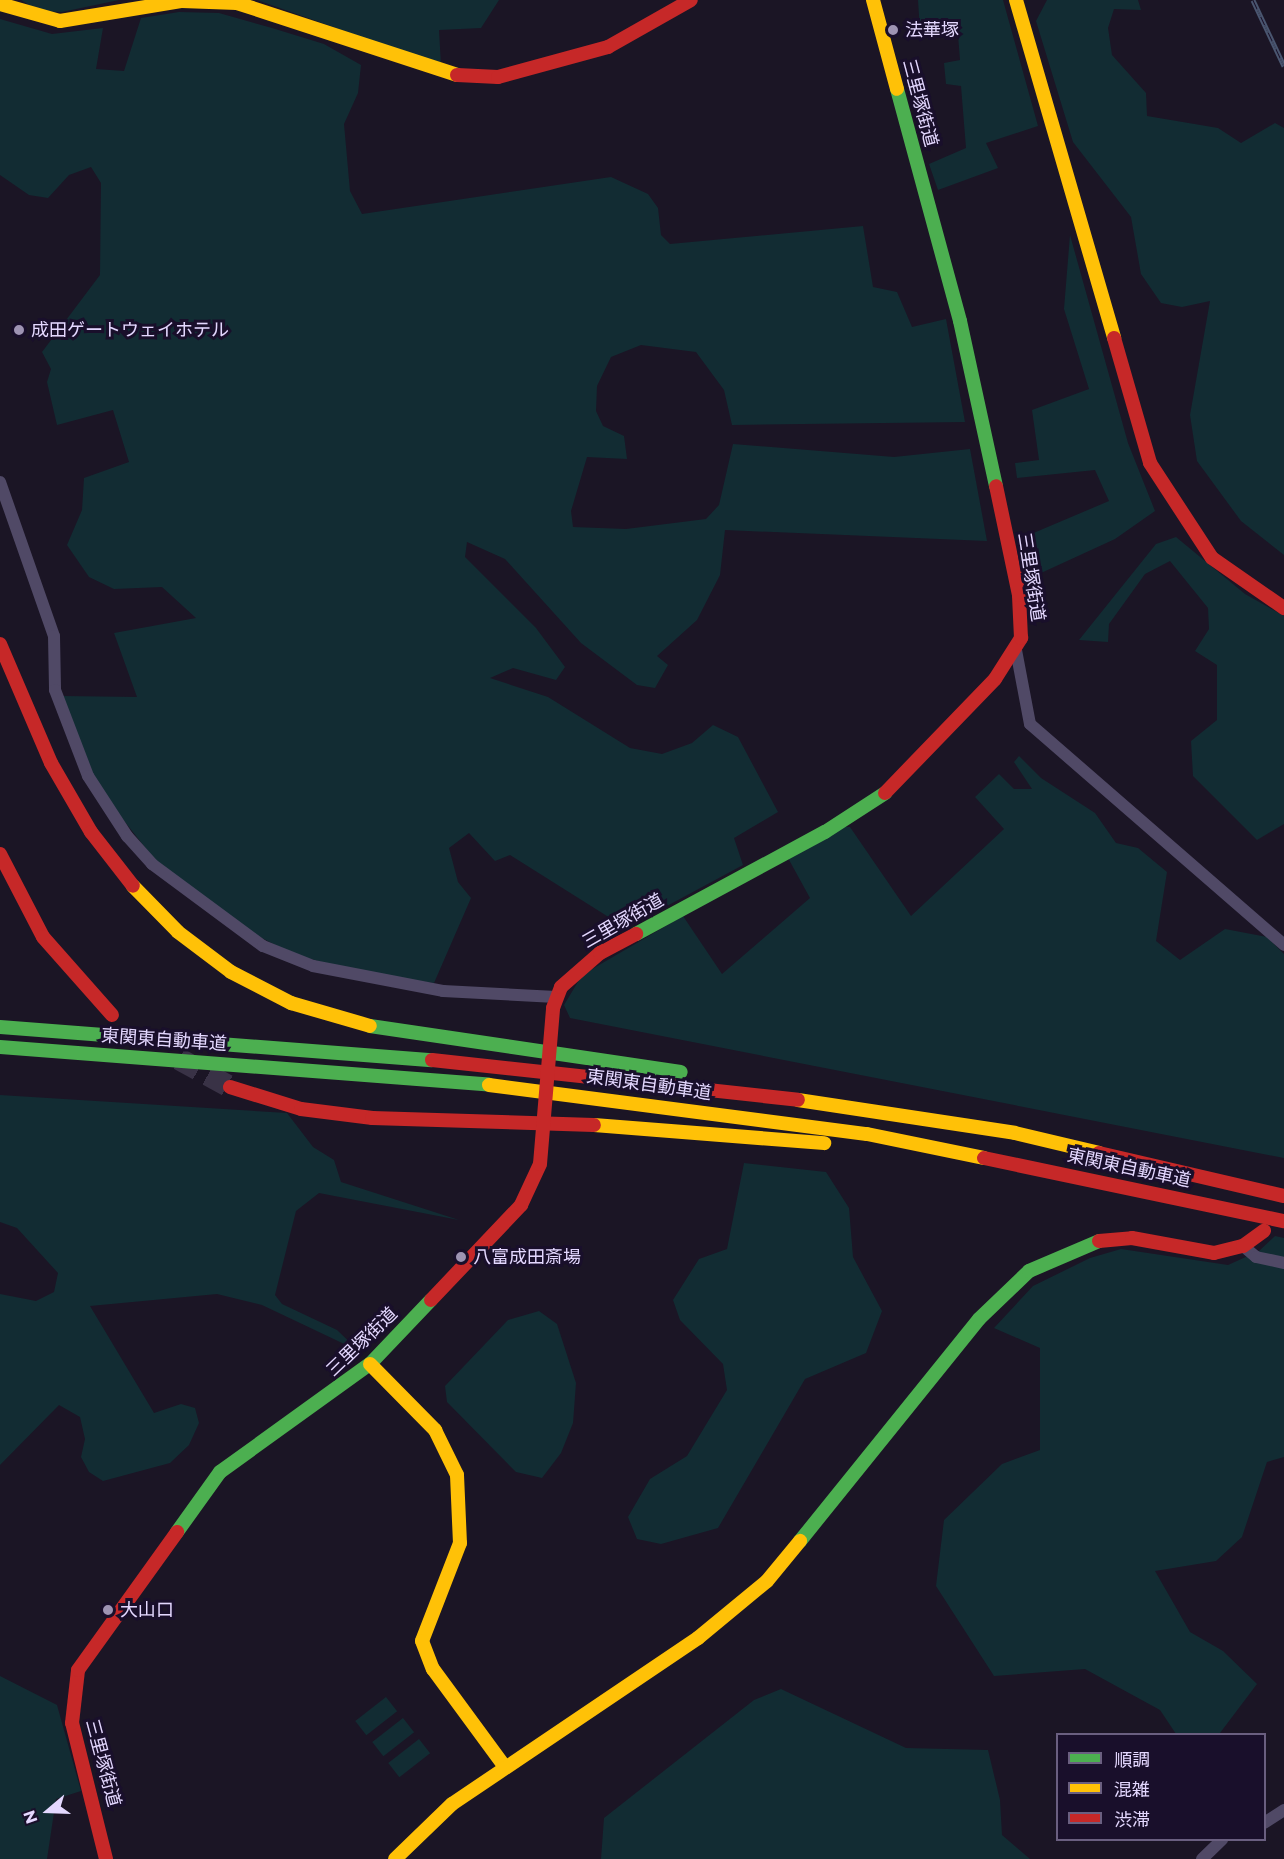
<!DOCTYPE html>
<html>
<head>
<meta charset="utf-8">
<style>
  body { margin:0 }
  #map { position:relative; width:1284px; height:1859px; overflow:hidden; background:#1b1525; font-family:Montserrat,"Noto Sans JP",sans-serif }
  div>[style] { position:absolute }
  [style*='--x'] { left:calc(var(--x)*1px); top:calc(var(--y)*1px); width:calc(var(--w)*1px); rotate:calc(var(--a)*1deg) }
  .green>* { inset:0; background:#122c33; transform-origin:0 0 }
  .highway-tunnel>* { height:22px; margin-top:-11px; transform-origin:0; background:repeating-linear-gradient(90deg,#393246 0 22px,transparent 0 33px) }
  .street>* { height:12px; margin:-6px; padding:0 6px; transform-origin:6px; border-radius:6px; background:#504966 }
  .fast>* { height:14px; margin:-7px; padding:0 7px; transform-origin:7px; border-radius:7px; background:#4caf50 }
  .slow>* { height:14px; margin:-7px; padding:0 7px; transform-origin:7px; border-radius:7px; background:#ffc107 }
  .jam>* { height:14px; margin:-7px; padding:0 7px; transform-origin:7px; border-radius:7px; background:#c62828 }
  .rail>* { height:5px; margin-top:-2.5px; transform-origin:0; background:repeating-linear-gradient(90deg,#190f2b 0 9px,#4a5670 0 18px); box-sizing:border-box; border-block:2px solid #4a5670 }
  .dots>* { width:16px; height:16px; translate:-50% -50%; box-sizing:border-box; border:3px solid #190f2b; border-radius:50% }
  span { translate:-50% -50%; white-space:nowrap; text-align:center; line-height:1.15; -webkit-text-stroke:6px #190f2b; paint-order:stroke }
  .poi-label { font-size:18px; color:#e4d8ff }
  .left { translate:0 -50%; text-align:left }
  .street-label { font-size:18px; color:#e4d8ff }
  .legend { position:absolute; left:1056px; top:1733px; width:210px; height:108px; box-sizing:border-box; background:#190f2b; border:2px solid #6a5f80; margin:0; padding:8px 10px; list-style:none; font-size:18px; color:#e4d8ff }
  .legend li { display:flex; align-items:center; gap:12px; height:30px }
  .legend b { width:30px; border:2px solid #6a5f80 }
  .north { position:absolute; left:18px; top:1781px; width:60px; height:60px; -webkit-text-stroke:4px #190f2b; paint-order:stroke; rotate:251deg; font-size:16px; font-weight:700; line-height:24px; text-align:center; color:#e4d8ff }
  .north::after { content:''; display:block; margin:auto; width:21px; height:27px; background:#e4d8ff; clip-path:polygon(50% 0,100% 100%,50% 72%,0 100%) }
</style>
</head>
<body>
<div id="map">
  <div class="green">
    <i style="clip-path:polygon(21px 0,119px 0,62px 12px,39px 11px)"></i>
    <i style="clip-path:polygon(257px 0,499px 0,481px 28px,439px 30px,441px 65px)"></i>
    <i style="clip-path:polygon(918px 0,1003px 0,1038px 126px,986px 143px,998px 168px,938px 190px,929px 164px,966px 148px,961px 86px,946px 84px,944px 63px,960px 60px,958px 35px,920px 31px)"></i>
    <i style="clip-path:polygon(1047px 0,1138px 0,1141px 10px,1114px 9px,1108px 28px,1112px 55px,1146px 93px,1147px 116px,1218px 128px,1241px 143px,1275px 123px,1284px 128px,1284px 555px,1241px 521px,1197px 461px,1190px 415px,1210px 301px,1182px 307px,1161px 303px,1141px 274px,1131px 217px,1073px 142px,1036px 21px)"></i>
    <i style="clip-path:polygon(179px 12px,219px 13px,272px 28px,324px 44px,361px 65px,358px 93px,344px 124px,350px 191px,362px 214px,611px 177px,648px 194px,658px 208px,661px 235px,670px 244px,863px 226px,873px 287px,897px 292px,912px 327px,946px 319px,965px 422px,732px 425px,724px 390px,696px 352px,641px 345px,611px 357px,597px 386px,596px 411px,603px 426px,624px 436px,627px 459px,587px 457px,571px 511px,573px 527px,626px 529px,706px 519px,719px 505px,733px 444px,894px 457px,970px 449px,987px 541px,725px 530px,720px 575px,697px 620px,657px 656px,668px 665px,655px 688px,637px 685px,581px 643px,505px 559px,467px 542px,465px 557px,536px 628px,565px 667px,556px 680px,513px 668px,490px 678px,548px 697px,630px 748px,662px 754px,692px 743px,713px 725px,738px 737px,778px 812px,734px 838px,743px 865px,626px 928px,510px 855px,495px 861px,469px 833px,449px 848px,458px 882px,471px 898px,434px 983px,360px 973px,293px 954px,246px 930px,155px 860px,99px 789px,62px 696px,137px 697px,114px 633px,196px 618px,162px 587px,114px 589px,89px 577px,67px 545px,82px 510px,84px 478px,129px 462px,113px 410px,57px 425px,47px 382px,51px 369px,42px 352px,100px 275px,101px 183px,91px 167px,69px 175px,48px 198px,29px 195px,0 175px,0 19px,52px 34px,103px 28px,96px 69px,124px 71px,141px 18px)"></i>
    <i style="clip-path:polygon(1070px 235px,1128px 443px,1155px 511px,1115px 539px,1028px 579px,1017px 540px,1109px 501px,1095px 470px,1017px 478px,1015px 463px,1039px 460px,1032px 410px,1089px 389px,1064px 309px)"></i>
    <i style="clip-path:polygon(1176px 537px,1245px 594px,1284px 616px,1284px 824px,1257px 840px,1193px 776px,1191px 741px,1217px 720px,1217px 665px,1195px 651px,1209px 629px,1208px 608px,1170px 561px,1145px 574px,1109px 624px,1108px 642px,1079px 640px,1156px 544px)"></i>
    <i style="clip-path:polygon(1019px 756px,1041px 778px,1095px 813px,1116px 843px,1138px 848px,1167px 872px,1156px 941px,1180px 960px,1225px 929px,1267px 937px,1284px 954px,1284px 1158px,570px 1018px,564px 1005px,582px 975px,683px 916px,722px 974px,810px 898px,788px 858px,841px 827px,850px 827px,911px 916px,1004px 829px,975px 797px,999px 774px,1014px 789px,1032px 789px,1014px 762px)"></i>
    <i style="clip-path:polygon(0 1095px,287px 1113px,313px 1147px,334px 1160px,341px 1182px,459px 1220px,319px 1193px,296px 1211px,275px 1295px,282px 1304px,337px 1330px,359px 1351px,262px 1305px,217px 1294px,90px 1306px,154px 1413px,181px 1404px,195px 1408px,199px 1423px,189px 1445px,170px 1463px,103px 1481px,89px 1472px,81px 1457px,85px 1439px,80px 1417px,59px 1405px,0 1465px,0 1294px,36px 1301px,54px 1292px,58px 1273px,17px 1228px,0 1222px)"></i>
    <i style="clip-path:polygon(744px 1163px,826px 1172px,849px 1208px,853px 1257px,882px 1311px,866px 1353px,805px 1379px,718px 1528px,661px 1544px,637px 1539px,628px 1517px,650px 1479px,687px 1456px,727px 1390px,723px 1364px,680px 1320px,673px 1300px,699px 1259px,727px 1249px)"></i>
    <i style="clip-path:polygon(1275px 1236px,1284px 1238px,1284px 1457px,1267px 1462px,1242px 1537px,1216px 1561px,1155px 1571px,1190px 1632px,1223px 1651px,1257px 1684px,1220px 1733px,1176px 1734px,1160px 1710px,1085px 1669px,994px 1676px,936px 1586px,944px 1520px,1002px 1464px,1040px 1450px,1040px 1348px,994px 1328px,1033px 1286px,1090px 1258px,1121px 1249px,1228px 1265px,1259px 1251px)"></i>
    <i style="clip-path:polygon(539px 1311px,557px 1324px,576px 1383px,573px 1423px,561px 1453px,542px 1478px,516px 1472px,447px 1402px,445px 1386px,508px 1320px)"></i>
    <i style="clip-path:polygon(0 1676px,57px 1705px,81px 1791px,56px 1799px,47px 1859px,0 1859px)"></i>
    <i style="clip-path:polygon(781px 1689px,906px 1748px,988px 1750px,1000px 1800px,1002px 1835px,1030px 1859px,601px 1859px,604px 1818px,754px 1700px)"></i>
    <i style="left:386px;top:1697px;width:18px;height:39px;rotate:52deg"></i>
    <i style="left:403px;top:1718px;width:18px;height:39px;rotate:52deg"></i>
    <i style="left:419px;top:1739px;width:18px;height:39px;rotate:52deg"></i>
  </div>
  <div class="highway-tunnel">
    <i style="--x:179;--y:1059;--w:58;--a:28.8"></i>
  </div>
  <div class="street">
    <i style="--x:0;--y:482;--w:163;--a:70.7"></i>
    <i style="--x:54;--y:636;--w:54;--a:88.9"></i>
    <i style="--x:55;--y:690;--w:92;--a:69"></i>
    <i style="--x:88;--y:776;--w:72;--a:57"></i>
    <i style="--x:127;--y:836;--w:38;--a:48"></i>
    <i style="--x:152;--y:864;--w:138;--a:36.5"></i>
    <i style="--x:263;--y:946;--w:54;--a:21.8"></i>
    <i style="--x:313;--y:966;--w:132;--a:10.9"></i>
    <i style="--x:443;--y:991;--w:113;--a:3"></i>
    <i style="--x:1016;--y:650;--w:75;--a:79.3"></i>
    <i style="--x:1030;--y:724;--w:337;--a:41"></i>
    <i style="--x:1243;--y:1246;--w:17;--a:40"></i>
    <i style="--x:1256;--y:1257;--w:29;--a:12"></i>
    <i style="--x:1264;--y:1823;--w:24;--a:-33"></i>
    <i style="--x:1202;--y:1859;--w:28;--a:-44"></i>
  </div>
  <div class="fast">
    <i style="--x:897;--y:89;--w:240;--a:74.8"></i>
    <i style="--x:960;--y:321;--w:169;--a:77.7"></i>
    <i style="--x:636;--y:934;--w:215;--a:-28.4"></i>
    <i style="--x:825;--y:832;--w:72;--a:-33"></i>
    <i style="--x:370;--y:1026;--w:314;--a:8.4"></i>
    <i style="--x:0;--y:1027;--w:433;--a:4.4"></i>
    <i style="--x:0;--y:1047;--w:490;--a:4.4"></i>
    <i style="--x:177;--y:1532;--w:74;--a:-54.4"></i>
    <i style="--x:220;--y:1472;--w:185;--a:-35.8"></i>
    <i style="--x:370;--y:1364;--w:88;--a:-46.4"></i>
    <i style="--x:800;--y:1541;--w:285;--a:-51.1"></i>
    <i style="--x:979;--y:1319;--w:69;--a:-43.8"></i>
    <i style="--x:1029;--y:1271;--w:76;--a:-23.2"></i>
  </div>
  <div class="slow">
    <i style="--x:873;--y:0;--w:92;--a:74.9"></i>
    <i style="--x:1016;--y:0;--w:352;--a:73.8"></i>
    <i style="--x:0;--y:4;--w:62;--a:15.8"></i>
    <i style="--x:60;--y:21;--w:124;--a:-9.3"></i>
    <i style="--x:182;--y:1;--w:55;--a:2.1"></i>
    <i style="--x:237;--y:3;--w:231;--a:18.1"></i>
    <i style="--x:133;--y:886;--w:64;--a:45.6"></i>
    <i style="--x:178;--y:932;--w:66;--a:37"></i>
    <i style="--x:231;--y:972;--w:68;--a:27.3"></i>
    <i style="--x:291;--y:1003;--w:82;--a:16.2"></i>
    <i style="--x:489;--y:1085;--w:381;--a:7.4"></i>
    <i style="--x:867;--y:1134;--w:119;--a:11.6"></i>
    <i style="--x:798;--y:1100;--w:219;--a:8.6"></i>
    <i style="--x:1015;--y:1133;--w:86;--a:13.4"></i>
    <i style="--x:594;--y:1125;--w:231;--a:4.5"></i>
    <i style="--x:370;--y:1364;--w:93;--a:45.4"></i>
    <i style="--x:435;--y:1430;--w:50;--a:63.9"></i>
    <i style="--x:457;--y:1475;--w:68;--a:87.5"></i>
    <i style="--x:460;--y:1543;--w:105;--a:111.2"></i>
    <i style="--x:422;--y:1641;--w:30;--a:69"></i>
    <i style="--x:433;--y:1669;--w:122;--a:53.7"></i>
    <i style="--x:395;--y:1859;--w:79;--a:-44"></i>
    <i style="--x:452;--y:1804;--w:297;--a:-34"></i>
    <i style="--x:698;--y:1638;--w:89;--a:-39.6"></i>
    <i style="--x:767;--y:1581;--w:52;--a:-50.5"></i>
  </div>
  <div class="jam">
    <i style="--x:457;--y:75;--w:41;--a:2.8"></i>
    <i style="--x:498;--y:77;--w:114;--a:-15.3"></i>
    <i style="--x:608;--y:47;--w:95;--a:-29.5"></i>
    <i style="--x:1114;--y:338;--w:130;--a:73.9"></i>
    <i style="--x:1150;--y:463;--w:113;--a:56.9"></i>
    <i style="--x:1212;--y:558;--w:88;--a:34.8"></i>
    <i style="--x:0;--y:644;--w:129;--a:66.8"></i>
    <i style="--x:51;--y:763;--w:80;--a:59.9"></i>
    <i style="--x:91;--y:832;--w:68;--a:52.1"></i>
    <i style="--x:885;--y:793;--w:158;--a:-46"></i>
    <i style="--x:995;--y:679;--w:49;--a:-57.6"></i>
    <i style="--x:1021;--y:638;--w:43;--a:-92.7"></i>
    <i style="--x:1019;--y:595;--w:111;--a:-101.9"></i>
    <i style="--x:0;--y:854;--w:93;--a:62.6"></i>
    <i style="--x:43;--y:937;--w:104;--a:48.5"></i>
    <i style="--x:432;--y:1060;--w:368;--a:6.2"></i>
    <i style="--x:230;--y:1087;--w:74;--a:17.2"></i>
    <i style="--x:301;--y:1109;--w:72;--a:7.2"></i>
    <i style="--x:372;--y:1118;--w:222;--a:1.8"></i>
    <i style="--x:1099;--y:1153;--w:190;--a:13.1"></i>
    <i style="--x:984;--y:1158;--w:307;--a:11.9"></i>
    <i style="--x:1099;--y:1241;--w:33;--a:-5"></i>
    <i style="--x:1132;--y:1238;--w:83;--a:10.4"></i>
    <i style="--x:1214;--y:1253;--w:30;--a:-14"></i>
    <i style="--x:1243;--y:1246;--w:26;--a:-36"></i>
    <i style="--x:431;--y:1300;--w:131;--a:-46.5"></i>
    <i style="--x:521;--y:1205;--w:45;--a:-65.1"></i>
    <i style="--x:540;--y:1164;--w:157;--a:-85.2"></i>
    <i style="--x:553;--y:1008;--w:22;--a:-69"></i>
    <i style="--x:561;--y:987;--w:52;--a:-41.1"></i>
    <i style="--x:600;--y:953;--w:41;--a:-27.8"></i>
    <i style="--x:106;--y:1859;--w:140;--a:-104"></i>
    <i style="--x:72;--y:1723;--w:53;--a:-83.5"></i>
    <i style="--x:78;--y:1670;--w:170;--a:-54.3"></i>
  </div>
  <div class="rail">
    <i style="--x:1253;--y:0;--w:73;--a:64.8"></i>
  </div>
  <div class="dots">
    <i style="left:893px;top:30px;background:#9e94b3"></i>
    <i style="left:19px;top:330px;background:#9e94b3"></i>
    <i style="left:461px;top:1257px;background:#9e94b3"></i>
    <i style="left:108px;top:1610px;background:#9e94b3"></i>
  </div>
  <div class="poi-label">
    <span class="left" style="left:905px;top:30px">法華塚</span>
    <span class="left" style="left:31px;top:330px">成田ゲートウェイホテル</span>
    <span class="left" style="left:473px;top:1257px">八富成田斎場</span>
    <span class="left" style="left:120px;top:1610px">大山口</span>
  </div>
  <div class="street-label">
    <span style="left:920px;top:103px;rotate:75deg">三里塚街道</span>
    <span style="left:1031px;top:577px;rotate:81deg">三里塚街道</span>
    <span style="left:623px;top:921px;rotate:-30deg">三里塚街道</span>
    <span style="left:164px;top:1040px;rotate:4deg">東関東自動車道</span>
    <span style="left:649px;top:1085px;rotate:8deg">東関東自動車道</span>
    <span style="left:1129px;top:1168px;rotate:12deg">東関東自動車道</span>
    <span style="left:362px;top:1342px;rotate:-44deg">三里塚街道</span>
    <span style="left:103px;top:1763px;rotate:75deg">三里塚街道</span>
  </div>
  <ul class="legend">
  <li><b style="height:8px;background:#4caf50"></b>順調</li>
  <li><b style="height:8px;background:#ffc107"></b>混雑</li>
  <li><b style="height:8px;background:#c62828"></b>渋滞</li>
  </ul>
  <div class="north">N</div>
</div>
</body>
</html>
